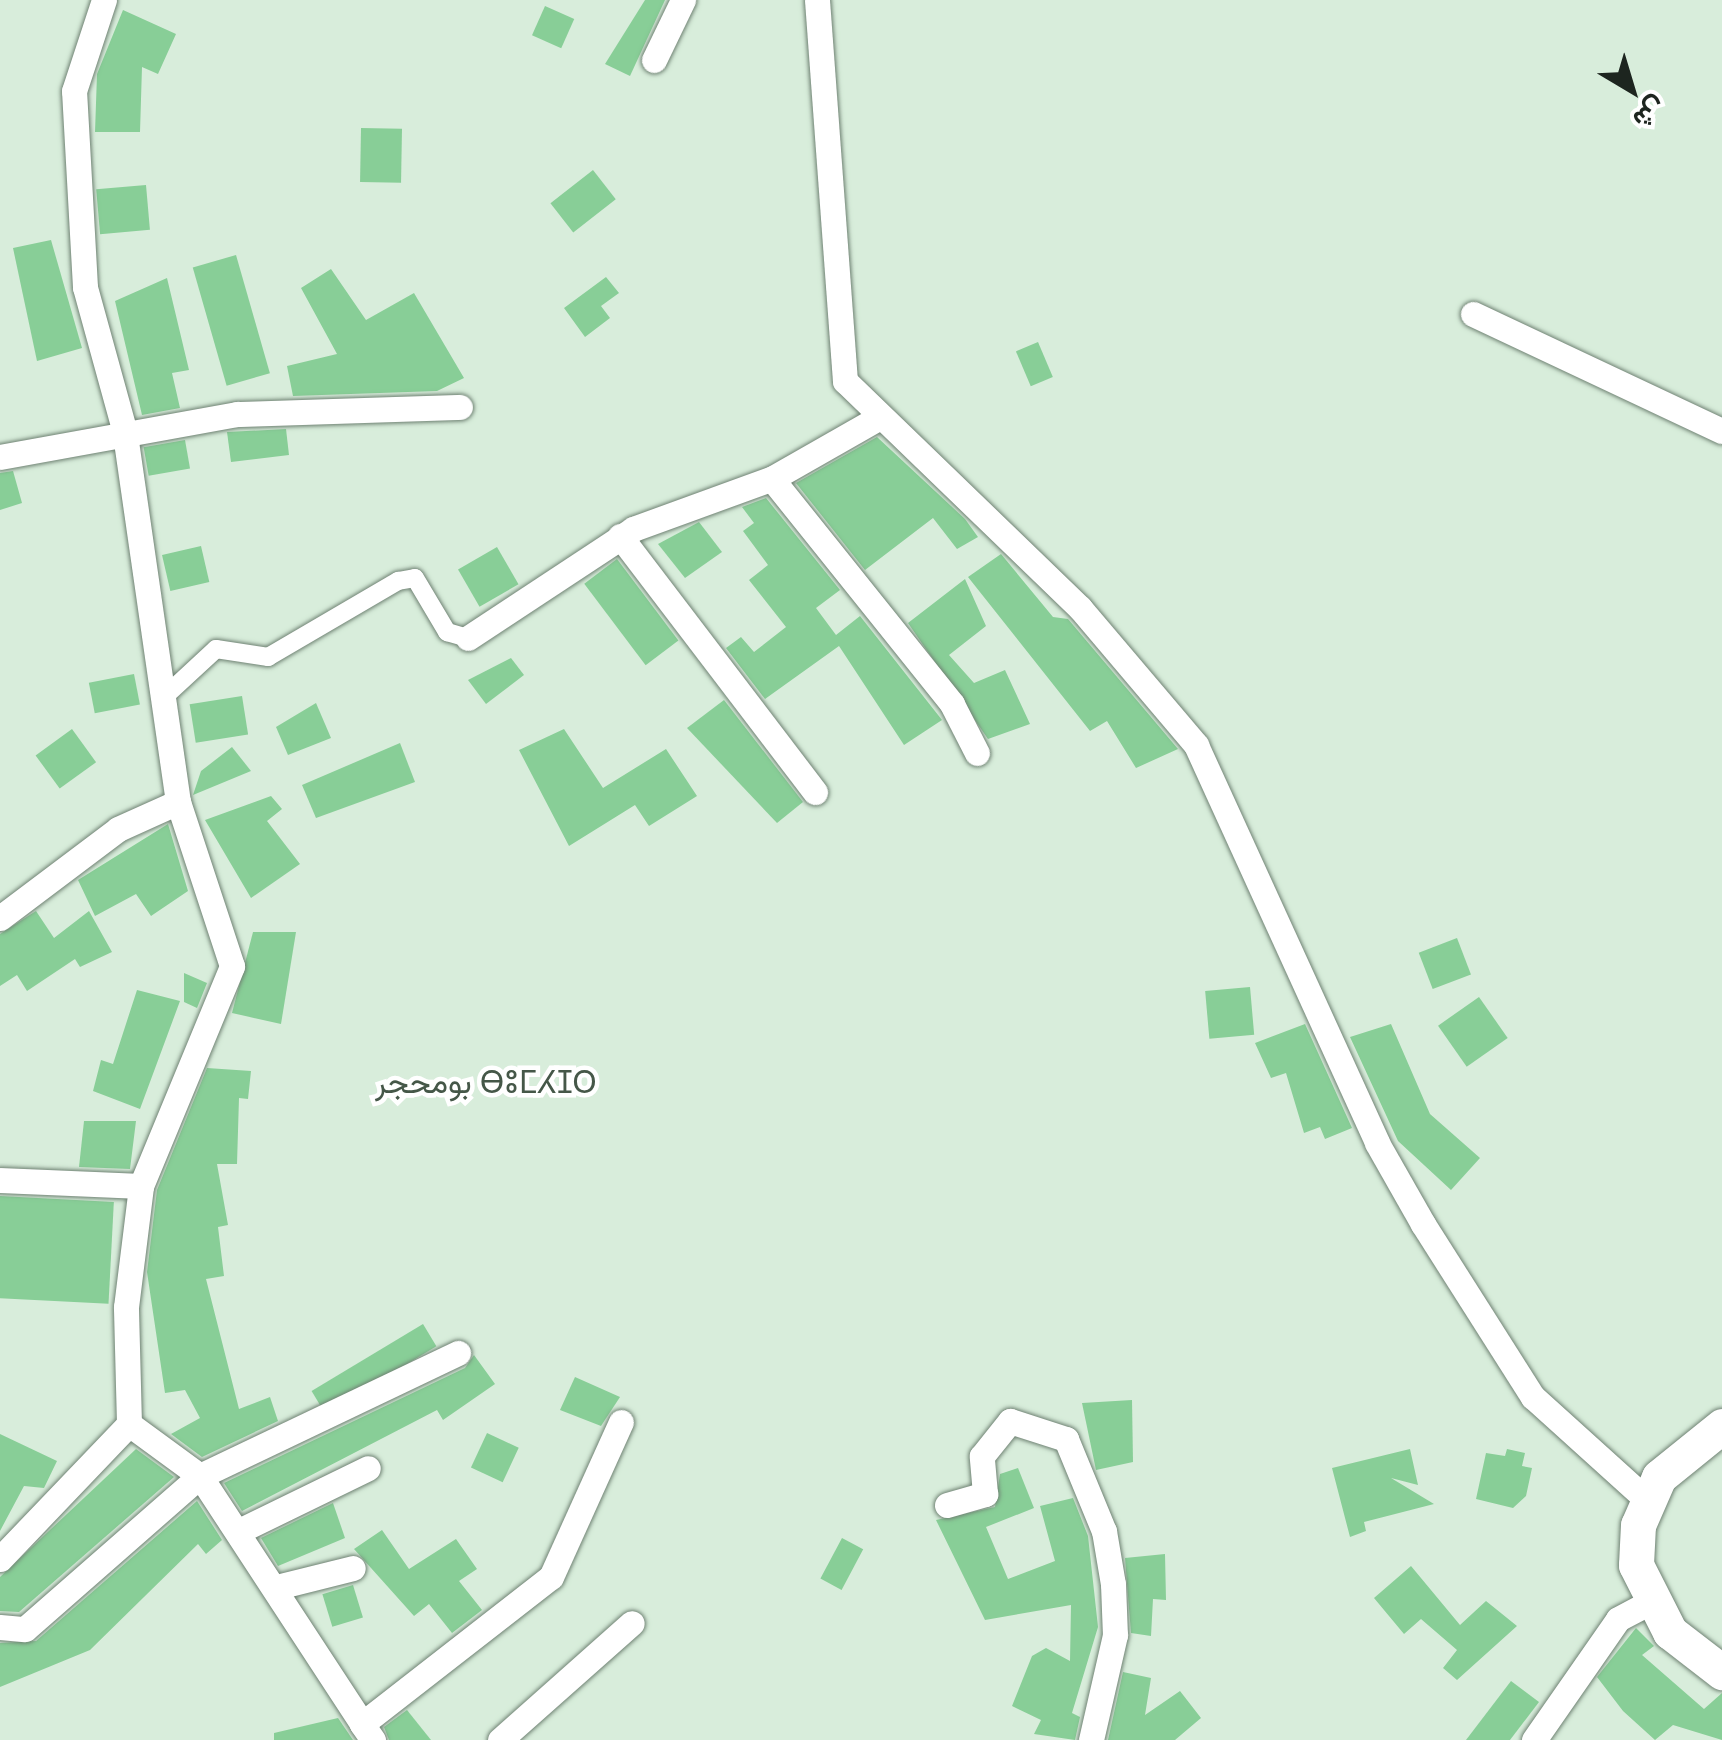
<!DOCTYPE html>
<html>
<head>
<meta charset="utf-8">
<style>
  body { margin:0 }
  #map { position:relative; width:1722px; height:1740px; overflow:hidden; background:#d8eddb; font-family:Figtree,Vazirmatn,"Noto Sans Tifinagh",sans-serif }
  div>[style] { position:absolute }
  [style*='--x'] { left:calc(var(--x)*1px); top:calc(var(--y)*1px); width:calc(var(--w)*1px); rotate:calc(var(--a)*1deg) }
  .building>* { inset:0; background:#88ce97; transform-origin:0 0 }
  .roads { filter:drop-shadow(0 0 2px #6f8273) drop-shadow(0 0 2px #6f8273) }
  .pedestrian>* { height:18px; margin:-9px; padding:0 9px; transform-origin:9px; border-radius:9px; background:#fff }
  .minor>* { height:25px; margin:-12.5px; padding:0 12.5px; transform-origin:12.5px; border-radius:12.5px; background:#fff }
  .secondary>* { height:35px; margin:-17.5px; padding:0 17.5px; transform-origin:17.5px; border-radius:17.5px; background:#fff }
  span { translate:-50% -50%; white-space:nowrap; text-align:center; line-height:1.15; -webkit-text-stroke:9px #fff; paint-order:stroke }
  .quarter-label { font-size:32px; color:#455748 }
  .north { position:absolute; left:1582px; top:40px; width:100px; height:100px; -webkit-text-stroke:8px #fff; paint-order:stroke; rotate:142deg; font-size:28px; font-weight:700; line-height:40px; text-align:center; color:#1d251f }
  .north::after { content:''; display:block; margin:auto; width:35px; height:45px; background:#1d251f; clip-path:polygon(50% 0,100% 100%,50% 72%,0 100%) }
</style>
</head>
<body>
<div id="map">
  <div class="building">
    <i style="clip-path:polygon(645px 0,665px 0,630px 76px,605px 64px)"></i>
    <i style="left:545px;top:6px;width:32px;height:32px;rotate:24deg"></i>
    <i style="clip-path:polygon(123px 10px,176px 34px,158px 74px,142px 67px,140px 132px,95px 132px,97px 74px)"></i>
    <i style="left:361px;top:128px;width:41px;height:54px;rotate:1deg"></i>
    <i style="left:593px;top:170px;width:37px;height:54px;rotate:52deg"></i>
    <i style="left:146px;top:185px;width:45px;height:50px;rotate:85deg"></i>
    <i style="clip-path:polygon(51px 240px,82px 348px,37px 361px,13px 248px)"></i>
    <i style="left:236px;top:255px;width:123px;height:45px;rotate:74deg"></i>
    <i style="clip-path:polygon(331px 269px,366px 320px,414px 293px,464px 378px,437px 391px,293px 396px,287px 366px,337px 354px,301px 288px)"></i>
    <i style="clip-path:polygon(606px 277px,619px 293px,601px 306px,610px 318px,585px 337px,564px 308px)"></i>
    <i style="clip-path:polygon(167px 278px,189px 370px,172px 373px,180px 408px,142px 415px,115px 301px)"></i>
    <i style="left:1038px;top:342px;width:38px;height:24px;rotate:67deg"></i>
    <i style="clip-path:polygon(286px 429px,289px 455px,231px 462px,227px 432px)"></i>
    <i style="clip-path:polygon(877px 437px,965px 519px,978px 537px,957px 549px,933px 518px,865px 570px,796px 483px)"></i>
    <i style="left:185px;top:440px;width:29px;height:42px;rotate:80deg"></i>
    <i style="clip-path:polygon(13px 471px,22px 503px,0 510px,0 473px)"></i>
    <i style="clip-path:polygon(766px 498px,840px 590px,816px 608px,836px 635px,860px 616px,942px 720px,904px 745px,839px 646px,765px 699px,726px 648px,741px 637px,754px 652px,786px 627px,749px 580px,768px 565px,743px 531px,754px 523px,742px 507px)"></i>
    <i style="clip-path:polygon(699px 522px,722px 552px,685px 578px,658px 544px)"></i>
    <i style="left:201px;top:546px;width:37px;height:40px;rotate:77deg"></i>
    <i style="left:497px;top:547px;width:43px;height:45px;rotate:60deg"></i>
    <i style="clip-path:polygon(1001px 554px,1053px 617px,1068px 619px,1178px 749px,1136px 768px,1107px 721px,1090px 731px,968px 577px)"></i>
    <i style="left:617px;top:559px;width:102px;height:41px;rotate:53deg"></i>
    <i style="clip-path:polygon(965px 579px,986px 626px,949px 655px,974px 683px,1005px 670px,1030px 724px,988px 739px,908px 623px)"></i>
    <i style="clip-path:polygon(511px 658px,524px 675px,486px 704px,468px 680px)"></i>
    <i style="left:134px;top:674px;width:31px;height:46px;rotate:79deg"></i>
    <i style="left:242px;top:696px;width:39px;height:53px;rotate:81deg"></i>
    <i style="clip-path:polygon(724px 700px,803px 802px,777px 823px,687px 728px)"></i>
    <i style="clip-path:polygon(316px 703px,331px 738px,288px 755px,276px 727px)"></i>
    <i style="left:72px;top:729px;width:41px;height:45px;rotate:54deg"></i>
    <i style="clip-path:polygon(564px 729px,603px 788px,666px 749px,697px 796px,649px 826px,635px 805px,569px 846px,519px 750px)"></i>
    <i style="clip-path:polygon(400px 743px,415px 782px,316px 818px,302px 785px)"></i>
    <i style="clip-path:polygon(232px 747px,251px 771px,193px 795px,201px 771px)"></i>
    <i style="clip-path:polygon(271px 796px,282px 809px,267px 821px,300px 864px,251px 898px,205px 820px)"></i>
    <i style="clip-path:polygon(168px 824px,188px 891px,151px 916px,136px 894px,95px 916px,78px 880px)"></i>
    <i style="clip-path:polygon(36px 911px,54px 938px,89px 911px,112px 952px,80px 967px,75px 959px,27px 991px,17px 975px,0 986px,0 934px)"></i>
    <i style="clip-path:polygon(253px 932px,296px 932px,281px 1024px,232px 1013px)"></i>
    <i style="left:1457px;top:938px;width:39px;height:41px;rotate:69deg"></i>
    <i style="clip-path:polygon(184px 973px,207px 983px,197px 1008px,184px 1002px)"></i>
    <i style="left:1250px;top:987px;width:48px;height:45px;rotate:85deg"></i>
    <i style="clip-path:polygon(137px 990px,180px 1001px,140px 1109px,93px 1091px,101px 1060px,113px 1064px)"></i>
    <i style="left:1479px;top:997px;width:50px;height:50px;rotate:55deg"></i>
    <i style="clip-path:polygon(1305px 1024px,1352px 1128px,1325px 1139px,1320px 1127px,1304px 1133px,1286px 1073px,1271px 1078px,1255px 1043px)"></i>
    <i style="clip-path:polygon(1391px 1024px,1430px 1114px,1480px 1158px,1451px 1190px,1398px 1141px,1350px 1037px)"></i>
    <i style="clip-path:polygon(207px 1068px,251px 1071px,248px 1099px,239px 1098px,237px 1164px,217px 1164px,228px 1225px,218px 1227px,224px 1276px,206px 1279px,239px 1409px,270px 1397px,278px 1421px,202px 1457px,171px 1434px,200px 1418px,185px 1390px,165px 1393px,147px 1272px,157px 1190px)"></i>
    <i style="clip-path:polygon(84px 1121px,136px 1121px,130px 1169px,79px 1167px)"></i>
    <i style="left:0;top:1196px;width:114px;height:102px;rotate:3deg"></i>
    <i style="left:423px;top:1324px;width:26px;height:130px;rotate:59deg"></i>
    <i style="clip-path:polygon(474px 1355px,495px 1384px,443px 1420px,437px 1410px,242px 1511px,224px 1483px,465px 1368px)"></i>
    <i style="clip-path:polygon(575px 1377px,620px 1397px,601px 1426px,560px 1410px)"></i>
    <i style="clip-path:polygon(1132px 1400px,1133px 1462px,1096px 1470px,1082px 1403px)"></i>
    <i style="left:487px;top:1433px;width:35px;height:38px;rotate:25deg"></i>
    <i style="clip-path:polygon(0 1434px,57px 1461px,44px 1488px,24px 1486px,0 1531px)"></i>
    <i style="clip-path:polygon(136px 1449px,174px 1477px,19px 1612px,0 1611px,0 1577px)"></i>
    <i style="clip-path:polygon(1410px 1449px,1418px 1485px,1391px 1478px,1434px 1504px,1364px 1522px,1366px 1531px,1350px 1537px,1332px 1468px)"></i>
    <i style="clip-path:polygon(1507px 1449px,1525px 1453px,1522px 1466px,1532px 1468px,1526px 1496px,1513px 1508px,1476px 1499px,1486px 1453px,1505px 1456px)"></i>
    <i style="clip-path:polygon(1018px 1468px,1034px 1508px,986px 1527px,1008px 1579px,1055px 1561px,1040px 1506px,1073px 1498px,1088px 1536px,1098px 1627px,1072px 1713px,1080px 1717px,1075px 1740px,1034px 1734px,1041px 1720px,1012px 1706px,1032px 1656px,1046px 1648px,1070px 1661px,1071px 1605px,985px 1620px,936px 1520px,995px 1507px,1000px 1474px)"></i>
    <i style="clip-path:polygon(197px 1501px,222px 1540px,206px 1554px,198px 1544px,90px 1650px,0 1687px,0 1643px,36px 1641px)"></i>
    <i style="clip-path:polygon(333px 1503px,345px 1538px,278px 1566px,261px 1538px)"></i>
    <i style="clip-path:polygon(382px 1530px,409px 1569px,456px 1539px,477px 1569px,459px 1581px,482px 1610px,452px 1633px,429px 1604px,414px 1616px,354px 1549px)"></i>
    <i style="left:842px;top:1538px;width:24px;height:46px;rotate:28deg"></i>
    <i style="clip-path:polygon(1165px 1554px,1166px 1600px,1153px 1599px,1151px 1636px,1131px 1633px,1125px 1558px)"></i>
    <i style="clip-path:polygon(1411px 1566px,1460px 1625px,1486px 1601px,1517px 1626px,1457px 1680px,1443px 1668px,1457px 1650px,1421px 1619px,1404px 1634px,1374px 1598px)"></i>
    <i style="left:353px;top:1585px;width:34px;height:32px;rotate:73deg"></i>
    <i style="clip-path:polygon(1636px 1628px,1654px 1646px,1642px 1655px,1704px 1709px,1722px 1693px,1722px 1740px,1673px 1725px,1655px 1740px,1623px 1711px,1597px 1677px)"></i>
    <i style="clip-path:polygon(1123px 1672px,1151px 1678px,1145px 1715px,1180px 1691px,1201px 1718px,1175px 1740px,1108px 1740px)"></i>
    <i style="clip-path:polygon(1511px 1681px,1539px 1702px,1510px 1740px,1466px 1740px)"></i>
    <i style="clip-path:polygon(407px 1710px,431px 1740px,389px 1740px,384px 1727px)"></i>
    <i style="clip-path:polygon(338px 1718px,353px 1740px,274px 1740px,274px 1733px)"></i>
  </div>
  <div class="roads">
    <div class="pedestrian">
      <i style="--x:163;--y:698;--w:72;--a:-42.8"></i>
      <i style="--x:216;--y:649;--w:53;--a:8.7"></i>
      <i style="--x:268;--y:657;--w:151;--a:-30.3"></i>
      <i style="--x:398;--y:581;--w:17;--a:-10"></i>
      <i style="--x:415;--y:578;--w:63;--a:59.3"></i>
      <i style="--x:447;--y:632;--w:22;--a:16"></i>
    </div>
    <div class="minor">
      <i style="--x:817;--y:0;--w:382;--a:85.8"></i>
      <i style="--x:845;--y:381;--w:327;--a:44"></i>
      <i style="--x:1080;--y:608;--w:180;--a:49.7"></i>
      <i style="--x:1196;--y:745;--w:437;--a:65.5"></i>
      <i style="--x:1377;--y:1143;--w:93;--a:60.4"></i>
      <i style="--x:1423;--y:1224;--w:205;--a:57.6"></i>
      <i style="--x:1533;--y:1397;--w:154;--a:42.1"></i>
      <i style="--x:654;--y:60;--w:67;--a:-64.2"></i>
      <i style="--x:1473;--y:314;--w:275;--a:25.2"></i>
      <i style="--x:0;--y:457;--w:241;--a:-10.3"></i>
      <i style="--x:237;--y:414;--w:223;--a:-1.8"></i>
      <i style="--x:772;--y:479;--w:288;--a:51.3"></i>
      <i style="--x:952;--y:704;--w:55;--a:63"></i>
      <i style="--x:620;--y:536;--w:322;--a:52.7"></i>
      <i style="--x:468;--y:638;--w:198;--a:-33.4"></i>
      <i style="--x:633;--y:529;--w:149;--a:-20"></i>
      <i style="--x:773;--y:478;--w:123;--a:-29.7"></i>
      <i style="--x:0;--y:918;--w:148;--a:-37"></i>
      <i style="--x:118;--y:829;--w:66;--a:-24.2"></i>
      <i style="--x:0;--y:1180;--w:141;--a:2.4"></i>
      <i style="--x:129;--y:1424;--w:88;--a:36.2"></i>
      <i style="--x:200;--y:1476;--w:296;--a:56.8"></i>
      <i style="--x:947;--y:1505;--w:40;--a:-16"></i>
      <i style="--x:985;--y:1494;--w:38;--a:-95"></i>
      <i style="--x:982;--y:1456;--w:45;--a:-51.3"></i>
      <i style="--x:1010;--y:1421;--w:59;--a:17.8"></i>
      <i style="--x:1066;--y:1439;--w:100;--a:67.6"></i>
      <i style="--x:1104;--y:1531;--w:54;--a:80.4"></i>
      <i style="--x:1113;--y:1584;--w:51;--a:87.8"></i>
      <i style="--x:1115;--y:1635;--w:108;--a:102.9"></i>
      <i style="--x:241;--y:1530;--w:141;--a:-26"></i>
      <i style="--x:0;--y:1559;--w:187;--a:-46.3"></i>
      <i style="--x:129;--y:1424;--w:117;--a:-91.5"></i>
      <i style="--x:126;--y:1307;--w:122;--a:-82.9"></i>
      <i style="--x:141;--y:1186;--w:238;--a:-67.5"></i>
      <i style="--x:232;--y:966;--w:173;--a:-108.2"></i>
      <i style="--x:178;--y:802;--w:377;--a:-98.2"></i>
      <i style="--x:124;--y:429;--w:147;--a:-105.4"></i>
      <i style="--x:85;--y:287;--w:196;--a:-93.2"></i>
      <i style="--x:74;--y:91;--w:96;--a:-71.8"></i>
      <i style="--x:277;--y:1587;--w:78;--a:-14"></i>
      <i style="--x:0;--y:1627;--w:25;--a:5"></i>
      <i style="--x:25;--y:1629;--w:232;--a:-41.2"></i>
      <i style="--x:200;--y:1476;--w:286;--a:-25.5"></i>
      <i style="--x:373;--y:1740;--w:19;--a:-125"></i>
      <i style="--x:362;--y:1724;--w:239;--a:-37.9"></i>
      <i style="--x:551;--y:1577;--w:170;--a:-65.7"></i>
      <i style="--x:500;--y:1740;--w:176;--a:-41.6"></i>
      <i style="--x:1534;--y:1740;--w:147;--a:-55.2"></i>
      <i style="--x:1618;--y:1619;--w:41;--a:-27.8"></i>
    </div>
    <div class="secondary">
      <i style="--x:1722;--y:1426;--w:81;--a:141"></i>
      <i style="--x:1659;--y:1477;--w:52;--a:113.6"></i>
      <i style="--x:1638;--y:1525;--w:40;--a:92.9"></i>
      <i style="--x:1636;--y:1565;--w:75;--a:63.1"></i>
      <i style="--x:1670;--y:1632;--w:66;--a:37.6"></i>
    </div>
  </div>
  <div class="quarter-label">
    <span style="left:486px;top:1082px">بومحجر ⴱⵓⵎⵃⵊⵔ</span>
  </div>
  <div class="north">ش</div>
</div>
</body>
</html>
